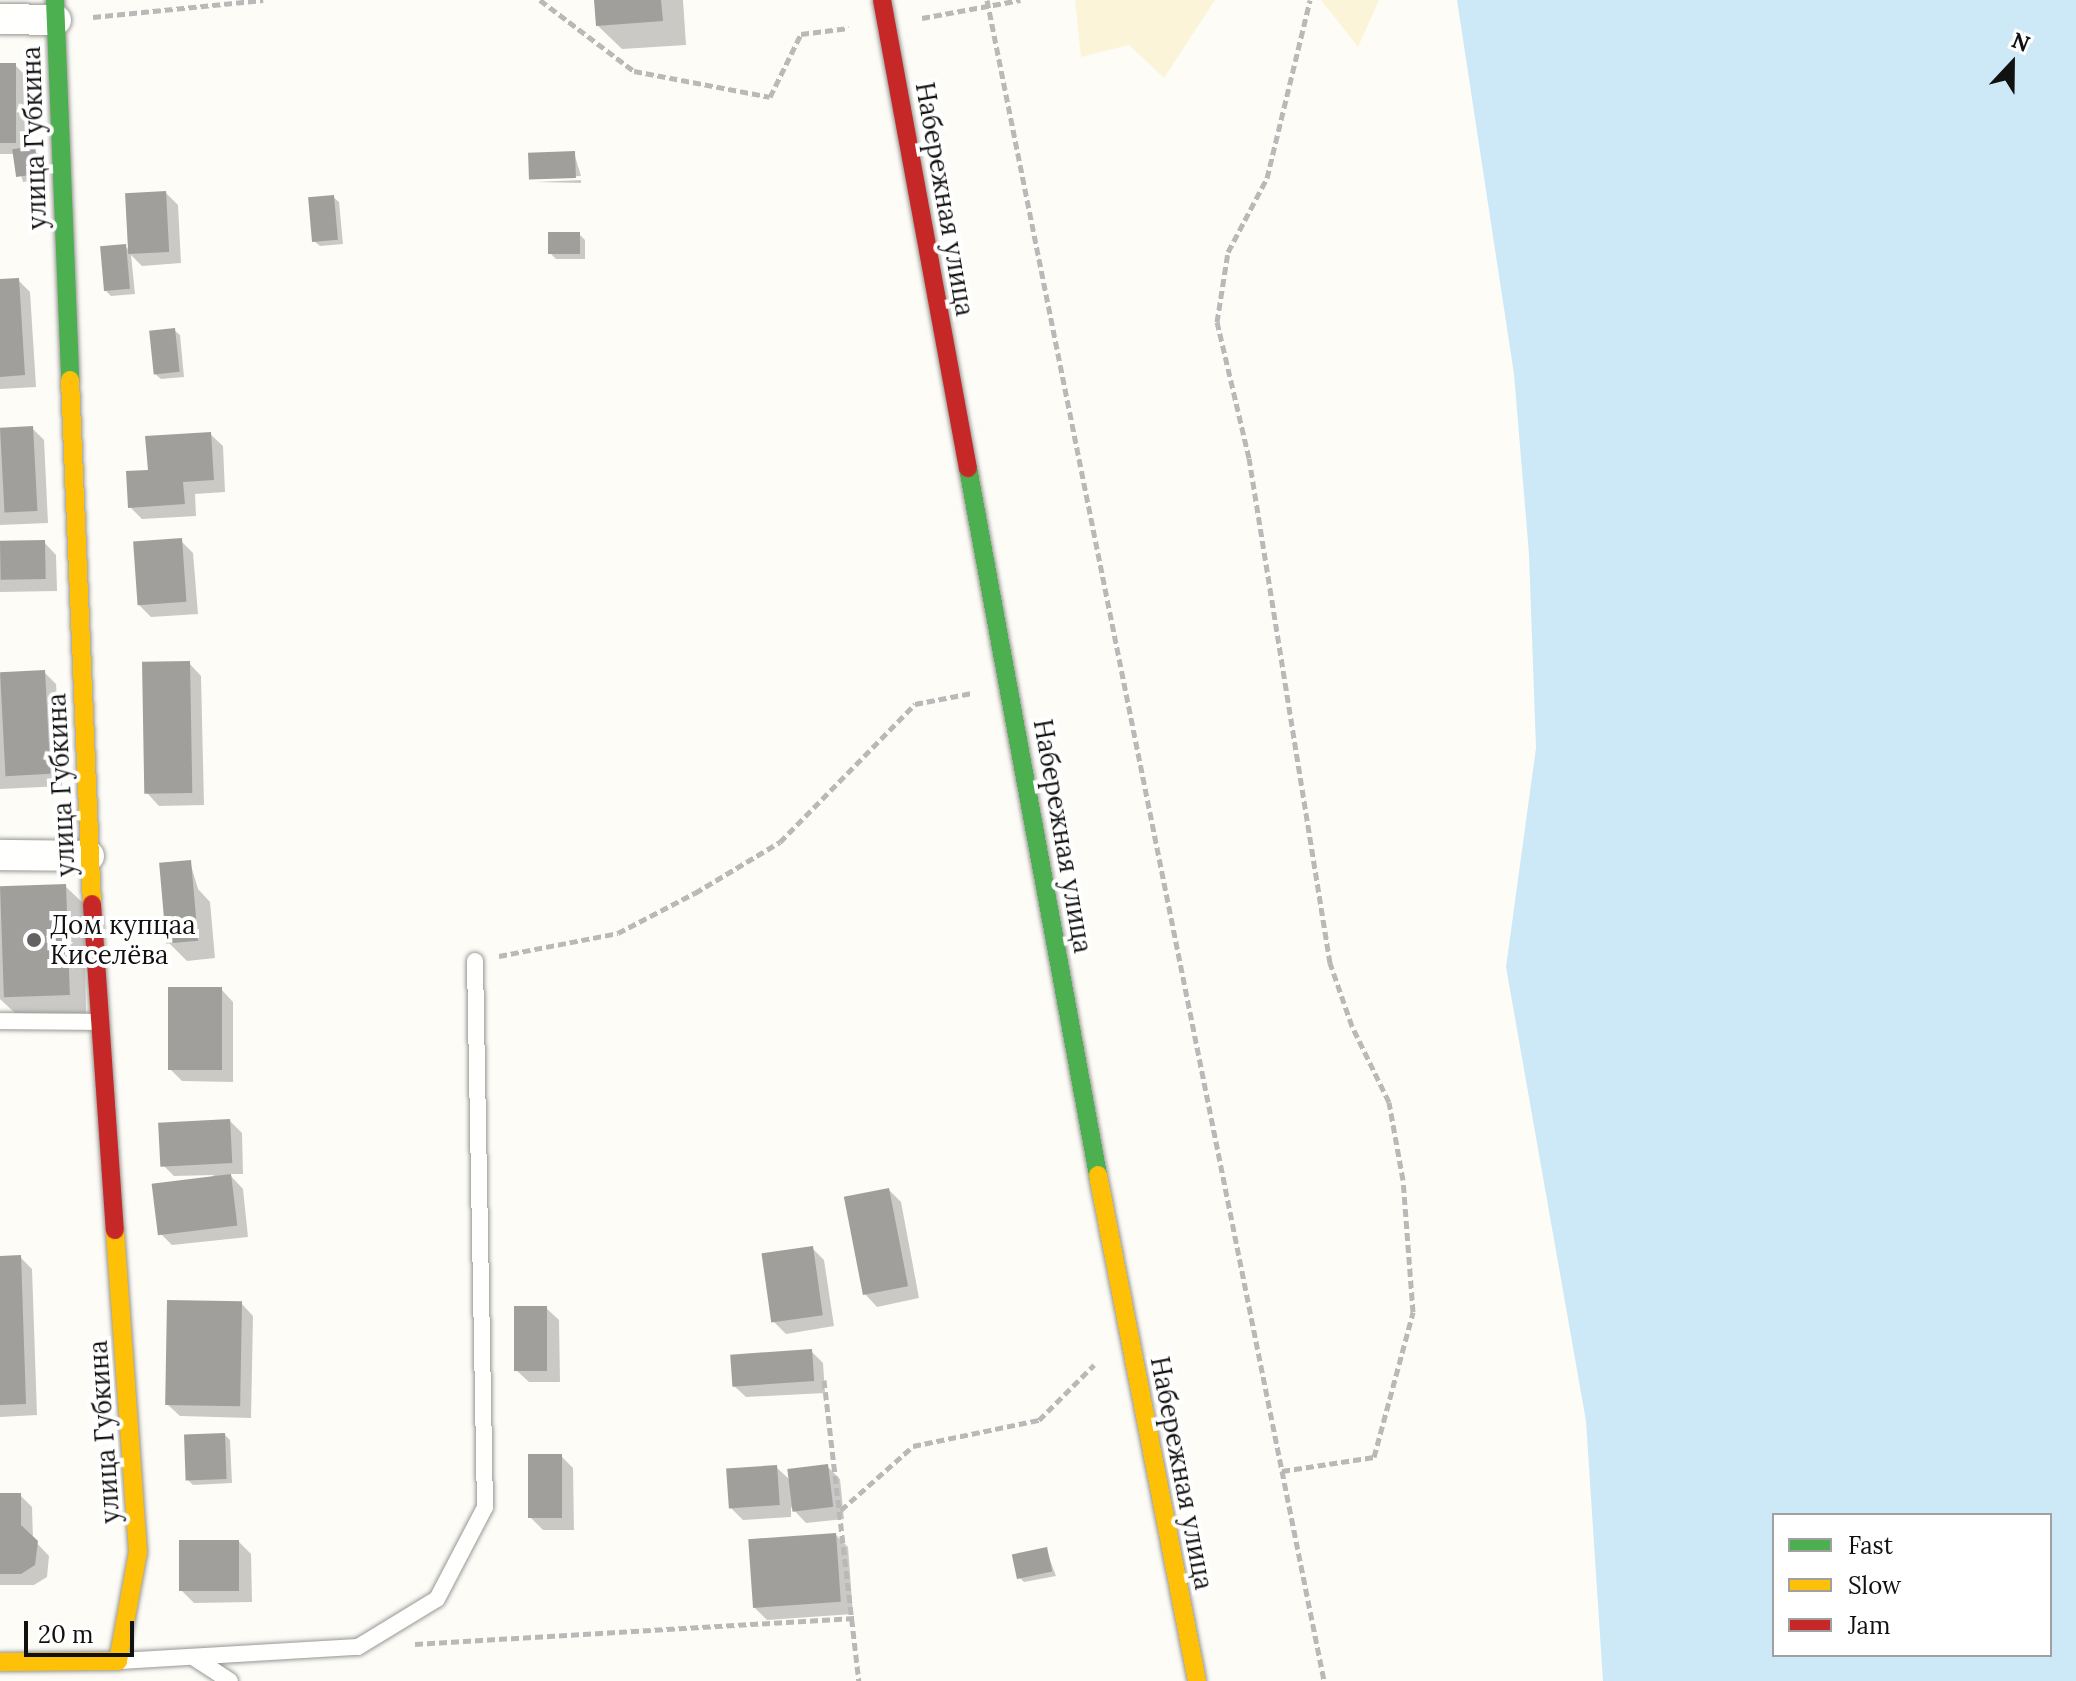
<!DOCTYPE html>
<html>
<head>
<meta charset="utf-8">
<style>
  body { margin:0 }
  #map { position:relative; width:2076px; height:1681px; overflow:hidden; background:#fdfcf7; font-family:Lora,serif }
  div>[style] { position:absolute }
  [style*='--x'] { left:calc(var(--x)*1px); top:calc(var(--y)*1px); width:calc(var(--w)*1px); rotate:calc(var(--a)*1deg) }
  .sand>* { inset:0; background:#fcf4d9 }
  .water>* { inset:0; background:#cde8f7 }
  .shadow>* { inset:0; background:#0003 }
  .building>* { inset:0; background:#a19f9c; transform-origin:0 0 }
  .path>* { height:5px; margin-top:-2.5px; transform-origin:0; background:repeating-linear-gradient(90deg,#b9b9b8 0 8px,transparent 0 12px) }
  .roads { filter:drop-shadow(0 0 2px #979795) drop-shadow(0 0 2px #979795) }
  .lane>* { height:16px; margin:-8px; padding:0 8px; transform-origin:8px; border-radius:8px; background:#fffffe }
  .street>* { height:30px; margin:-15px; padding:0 15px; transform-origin:15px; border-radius:15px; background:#fffffe }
  .fast>* { height:18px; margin:-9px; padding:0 9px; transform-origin:9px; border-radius:9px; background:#4caf50 }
  .slow>* { height:18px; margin:-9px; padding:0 9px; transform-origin:9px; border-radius:9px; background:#ffc107 }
  .jam>* { height:18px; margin:-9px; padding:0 9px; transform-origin:9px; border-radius:9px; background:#c62828 }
  .dots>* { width:22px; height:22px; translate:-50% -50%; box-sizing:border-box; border:4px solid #fff; border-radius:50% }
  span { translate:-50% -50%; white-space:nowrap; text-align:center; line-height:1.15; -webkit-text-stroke:8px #fff; paint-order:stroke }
  .street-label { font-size:26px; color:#111 }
  .poi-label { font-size:26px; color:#111 }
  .left { translate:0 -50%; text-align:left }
  .legend { position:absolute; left:1772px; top:1513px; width:280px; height:144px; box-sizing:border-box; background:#fff; border:2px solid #a0a0a0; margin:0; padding:10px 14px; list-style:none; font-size:24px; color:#111 }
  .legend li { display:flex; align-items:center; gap:16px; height:40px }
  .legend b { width:40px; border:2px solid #a0a0a0 }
  .north { position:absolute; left:1972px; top:24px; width:80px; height:80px; -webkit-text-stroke:6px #fff; paint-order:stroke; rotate:22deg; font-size:22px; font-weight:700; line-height:32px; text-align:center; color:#111 }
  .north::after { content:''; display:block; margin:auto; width:28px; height:36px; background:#111; clip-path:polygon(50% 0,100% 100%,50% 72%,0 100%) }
  .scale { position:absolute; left:24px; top:1621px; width:110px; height:36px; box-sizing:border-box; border:4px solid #111; border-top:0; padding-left:10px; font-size:24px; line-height:28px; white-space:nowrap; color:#111; -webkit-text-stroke:6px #fff; paint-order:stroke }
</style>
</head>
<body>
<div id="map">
  <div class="sand">
    <i style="clip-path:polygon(1075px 0,1215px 0,1164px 78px,1129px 45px,1081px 57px)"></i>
    <i style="clip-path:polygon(1321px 0,1379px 0,1358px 47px)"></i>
  </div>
  <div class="water">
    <i style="clip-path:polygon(evenodd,1457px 0,2076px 0,2076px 1681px,1603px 1681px,1586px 1421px,1506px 967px,1536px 748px,1529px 554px,1514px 374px,1457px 0,1774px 1515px,2050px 1515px,2050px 1655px,1774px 1655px,1774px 1515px)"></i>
  </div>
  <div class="shadow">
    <i style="clip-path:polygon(596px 0,683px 0,686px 45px,622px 49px,597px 25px)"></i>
    <i style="clip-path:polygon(0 65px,15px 65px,27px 77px,26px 149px,40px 154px,44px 179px,23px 182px,15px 154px,0 154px)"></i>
    <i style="clip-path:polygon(574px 153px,581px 176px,532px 179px)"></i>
    <i style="clip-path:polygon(581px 180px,581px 183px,535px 182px)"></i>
    <i style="clip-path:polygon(166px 193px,178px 205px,181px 263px,142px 266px,131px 255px,135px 294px,111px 296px,106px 291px,125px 246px,130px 251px)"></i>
    <i style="clip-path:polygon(333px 197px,339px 202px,343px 244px,320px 246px,314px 241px)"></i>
    <i style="clip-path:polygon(579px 234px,585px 240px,585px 259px,556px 259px,551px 254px)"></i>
    <i style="clip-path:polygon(18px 280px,30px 292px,36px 387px,0 389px,0 281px)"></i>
    <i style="clip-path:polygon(174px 330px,180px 335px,184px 377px,161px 379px,155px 374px)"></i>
    <i style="clip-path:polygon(32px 428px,44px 440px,48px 523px,0 525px,0 429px)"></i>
    <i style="clip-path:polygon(210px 434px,223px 446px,225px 492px,195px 494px,196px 516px,142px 519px,130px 507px,150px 472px)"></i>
    <i style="clip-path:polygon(181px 541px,193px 553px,198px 614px,151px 617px,139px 605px)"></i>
    <i style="clip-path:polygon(44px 542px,56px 555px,57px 591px,0 592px,0 543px)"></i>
    <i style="clip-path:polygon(189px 663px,201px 676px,204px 805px,159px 806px,147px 793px)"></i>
    <i style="clip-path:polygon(44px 672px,56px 684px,62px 786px,0 789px,0 675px)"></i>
    <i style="clip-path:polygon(190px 862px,198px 889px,210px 902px,215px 958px,187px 961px,168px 942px)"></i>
    <i style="clip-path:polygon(65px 886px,84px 904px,86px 1013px,16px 1014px,0 999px,0 887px)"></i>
    <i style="clip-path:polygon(221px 989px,233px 1002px,233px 1082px,182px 1081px,170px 1069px)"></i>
    <i style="clip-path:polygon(230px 1121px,242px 1133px,243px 1174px,229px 1174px,243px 1189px,248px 1237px,172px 1245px,160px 1233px,214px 1175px,174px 1176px,162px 1164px)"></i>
    <i style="clip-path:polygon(889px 1190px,901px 1202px,919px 1298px,877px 1307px,865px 1294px)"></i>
    <i style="clip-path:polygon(812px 1248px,824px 1260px,834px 1326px,786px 1334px,774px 1322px)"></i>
    <i style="clip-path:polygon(20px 1257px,32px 1269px,37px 1415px,0 1417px,0 1258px)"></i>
    <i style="clip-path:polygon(241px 1303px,253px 1316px,251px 1418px,180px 1416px,167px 1404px)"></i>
    <i style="clip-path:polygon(546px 1308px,559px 1320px,560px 1382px,529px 1382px,516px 1370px)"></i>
    <i style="clip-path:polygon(811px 1351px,823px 1363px,825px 1393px,746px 1397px,733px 1385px)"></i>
    <i style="clip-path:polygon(225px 1435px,230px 1440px,232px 1483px,193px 1485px,187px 1479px)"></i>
    <i style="clip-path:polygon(561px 1456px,573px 1468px,574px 1530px,543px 1530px,531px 1518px)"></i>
    <i style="clip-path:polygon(827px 1466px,840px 1479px,844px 1519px,806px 1523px,791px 1507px,791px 1517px,743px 1520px,731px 1508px,776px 1467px,791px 1481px)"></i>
    <i style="clip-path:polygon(0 1495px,20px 1495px,32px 1507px,33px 1539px,49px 1556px,47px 1577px,34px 1585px,0 1585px)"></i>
    <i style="clip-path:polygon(836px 1535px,848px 1547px,853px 1614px,767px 1620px,755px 1608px)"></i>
    <i style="clip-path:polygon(239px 1542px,251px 1554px,252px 1602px,194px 1603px,182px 1591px)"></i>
    <i style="clip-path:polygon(1046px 1549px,1056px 1576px,1024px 1582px,1019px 1577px)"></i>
  </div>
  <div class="building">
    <i style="clip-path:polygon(594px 0,661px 0,663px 21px,596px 26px)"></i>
    <i style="left:0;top:63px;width:16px;height:80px"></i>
    <i style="left:35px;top:146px;width:28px;height:23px;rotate:82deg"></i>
    <i style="left:575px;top:151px;width:27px;height:47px;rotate:88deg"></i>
    <i style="left:166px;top:191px;width:61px;height:41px;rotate:87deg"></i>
    <i style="left:334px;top:195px;width:45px;height:26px;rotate:85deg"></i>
    <i style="left:580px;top:232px;width:22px;height:32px;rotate:90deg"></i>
    <i style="left:126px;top:244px;width:45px;height:26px;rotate:85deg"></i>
    <i style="clip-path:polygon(19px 278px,25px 375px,0 377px,0 279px)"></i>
    <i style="left:175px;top:328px;width:44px;height:26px;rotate:84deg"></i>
    <i style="left:33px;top:426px;width:85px;height:33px;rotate:87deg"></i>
    <i style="clip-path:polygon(211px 432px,214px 480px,183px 482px,185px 504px,128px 508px,126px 471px,148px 470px,145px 436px)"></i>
    <i style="left:182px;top:538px;width:64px;height:49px;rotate:86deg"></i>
    <i style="left:45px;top:540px;width:39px;height:45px;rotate:89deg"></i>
    <i style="left:190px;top:661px;width:132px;height:48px;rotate:89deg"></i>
    <i style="left:45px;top:670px;width:104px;height:45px;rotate:87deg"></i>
    <i style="left:191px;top:860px;width:81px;height:32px;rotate:85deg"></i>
    <i style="left:66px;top:884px;width:111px;height:66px;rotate:88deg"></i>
    <i style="left:168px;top:987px;width:54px;height:83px"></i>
    <i style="left:230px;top:1119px;width:44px;height:72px;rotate:87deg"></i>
    <i style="left:231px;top:1174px;width:52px;height:80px;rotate:83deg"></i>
    <i style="left:889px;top:1188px;width:100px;height:46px;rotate:79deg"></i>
    <i style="left:813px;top:1246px;width:70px;height:52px;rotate:82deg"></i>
    <i style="clip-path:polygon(21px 1255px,26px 1404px,0 1405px,0 1256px)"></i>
    <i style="left:167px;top:1300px;width:75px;height:105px;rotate:1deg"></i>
    <i style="left:514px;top:1306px;width:33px;height:65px"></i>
    <i style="left:812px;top:1349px;width:32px;height:82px;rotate:86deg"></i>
    <i style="left:225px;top:1433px;width:46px;height:41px;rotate:88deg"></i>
    <i style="left:528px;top:1454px;width:34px;height:64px"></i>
    <i style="left:828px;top:1464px;width:43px;height:41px;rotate:83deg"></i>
    <i style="left:777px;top:1465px;width:40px;height:51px;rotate:86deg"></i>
    <i style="clip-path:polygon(0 1493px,21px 1493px,21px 1525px,38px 1541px,35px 1565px,21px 1574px,0 1574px)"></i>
    <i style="left:836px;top:1533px;width:69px;height:88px;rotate:86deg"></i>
    <i style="left:179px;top:1540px;width:60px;height:51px"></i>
    <i style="left:1047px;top:1547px;width:25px;height:36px;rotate:78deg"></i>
  </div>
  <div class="path">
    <i style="--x:540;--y:0;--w:118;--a:37.1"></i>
    <i style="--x:634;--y:71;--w:138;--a:10.8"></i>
    <i style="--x:770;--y:97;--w:70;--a:-63.8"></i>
    <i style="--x:801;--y:34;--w:48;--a:-7.1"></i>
    <i style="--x:987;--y:0;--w:1714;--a:78.66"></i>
    <i style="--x:93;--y:17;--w:171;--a:-5.7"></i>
    <i style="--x:922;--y:18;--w:100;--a:-10.4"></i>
    <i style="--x:499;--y:956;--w:121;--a:-10.9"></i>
    <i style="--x:618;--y:933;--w:87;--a:-27.5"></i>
    <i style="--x:695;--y:893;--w:99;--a:-31"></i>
    <i style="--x:780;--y:842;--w:193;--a:-45.6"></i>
    <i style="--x:915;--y:704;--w:58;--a:-10.9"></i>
    <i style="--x:824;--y:1380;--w:303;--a:83.4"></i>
    <i style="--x:1282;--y:1471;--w:93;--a:-8.7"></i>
    <i style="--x:1374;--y:1457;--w:150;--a:-74.9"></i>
    <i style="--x:1413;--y:1312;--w:132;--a:-94.3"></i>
    <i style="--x:1403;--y:1180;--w:79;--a:-100.2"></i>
    <i style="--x:1389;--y:1102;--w:85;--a:-116"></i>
    <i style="--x:1352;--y:1026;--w:67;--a:-109.2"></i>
    <i style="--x:1330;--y:963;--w:511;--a:-99.11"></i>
    <i style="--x:1249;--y:458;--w:140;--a:-103.2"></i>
    <i style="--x:1217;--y:322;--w:71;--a:-81.1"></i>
    <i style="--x:1228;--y:252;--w:84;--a:-62.2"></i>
    <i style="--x:1267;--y:178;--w:183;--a:-76.4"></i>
    <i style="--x:841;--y:1510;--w:96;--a:-41.6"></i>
    <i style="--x:913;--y:1446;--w:129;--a:-11.7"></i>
    <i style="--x:1039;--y:1420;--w:78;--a:-45"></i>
    <i style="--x:415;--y:1644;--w:440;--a:-3.4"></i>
  </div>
  <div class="roads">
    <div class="lane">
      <i style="--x:0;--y:1021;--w:99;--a:0.6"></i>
      <i style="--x:193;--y:1657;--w:44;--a:33"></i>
      <i style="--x:120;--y:1661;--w:238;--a:-3.4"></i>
      <i style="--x:358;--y:1647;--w:92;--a:-31.3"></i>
      <i style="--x:437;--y:1599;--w:104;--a:-62.4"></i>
      <i style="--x:485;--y:1507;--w:546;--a:-91.05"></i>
    </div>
    <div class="street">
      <i style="--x:0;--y:19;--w:56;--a:1"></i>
      <i style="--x:0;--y:855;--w:89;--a:0.6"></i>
    </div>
    <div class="fast">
      <i style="--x:55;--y:0;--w:380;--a:87.7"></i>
      <i style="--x:968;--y:468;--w:719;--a:79.58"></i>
    </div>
    <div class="slow">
      <i style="--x:70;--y:380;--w:524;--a:87.6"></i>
      <i style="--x:1098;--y:1175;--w:516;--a:78.93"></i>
      <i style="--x:0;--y:1662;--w:118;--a:-0.5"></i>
      <i style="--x:118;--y:1661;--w:111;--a:-79.6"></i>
      <i style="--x:138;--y:1552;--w:323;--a:-94.1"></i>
    </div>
    <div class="jam">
      <i style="--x:882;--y:0;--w:476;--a:79.6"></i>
      <i style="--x:92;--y:904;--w:327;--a:86"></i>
    </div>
  </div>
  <div class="dots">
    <i style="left:34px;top:940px;background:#646362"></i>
  </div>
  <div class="street-label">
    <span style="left:34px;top:138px;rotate:-92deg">улица Губкина</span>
    <span style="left:945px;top:199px;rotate:80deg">Набережная улица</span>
    <span style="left:61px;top:785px;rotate:-93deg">улица Губкина</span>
    <span style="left:1063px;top:836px;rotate:80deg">Набережная улица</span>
    <span style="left:104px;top:1432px;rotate:-94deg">улица Губкина</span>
    <span style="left:1182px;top:1473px;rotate:79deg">Набережная улица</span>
  </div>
  <div class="poi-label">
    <span class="left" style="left:50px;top:940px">Дом купцаа<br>Киселёва</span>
  </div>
  <ul class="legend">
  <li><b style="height:10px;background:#4caf50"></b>Fast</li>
  <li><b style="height:10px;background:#ffc107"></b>Slow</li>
  <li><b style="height:10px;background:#c62828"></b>Jam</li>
  </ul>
  <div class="north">N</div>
  <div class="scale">20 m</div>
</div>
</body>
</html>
